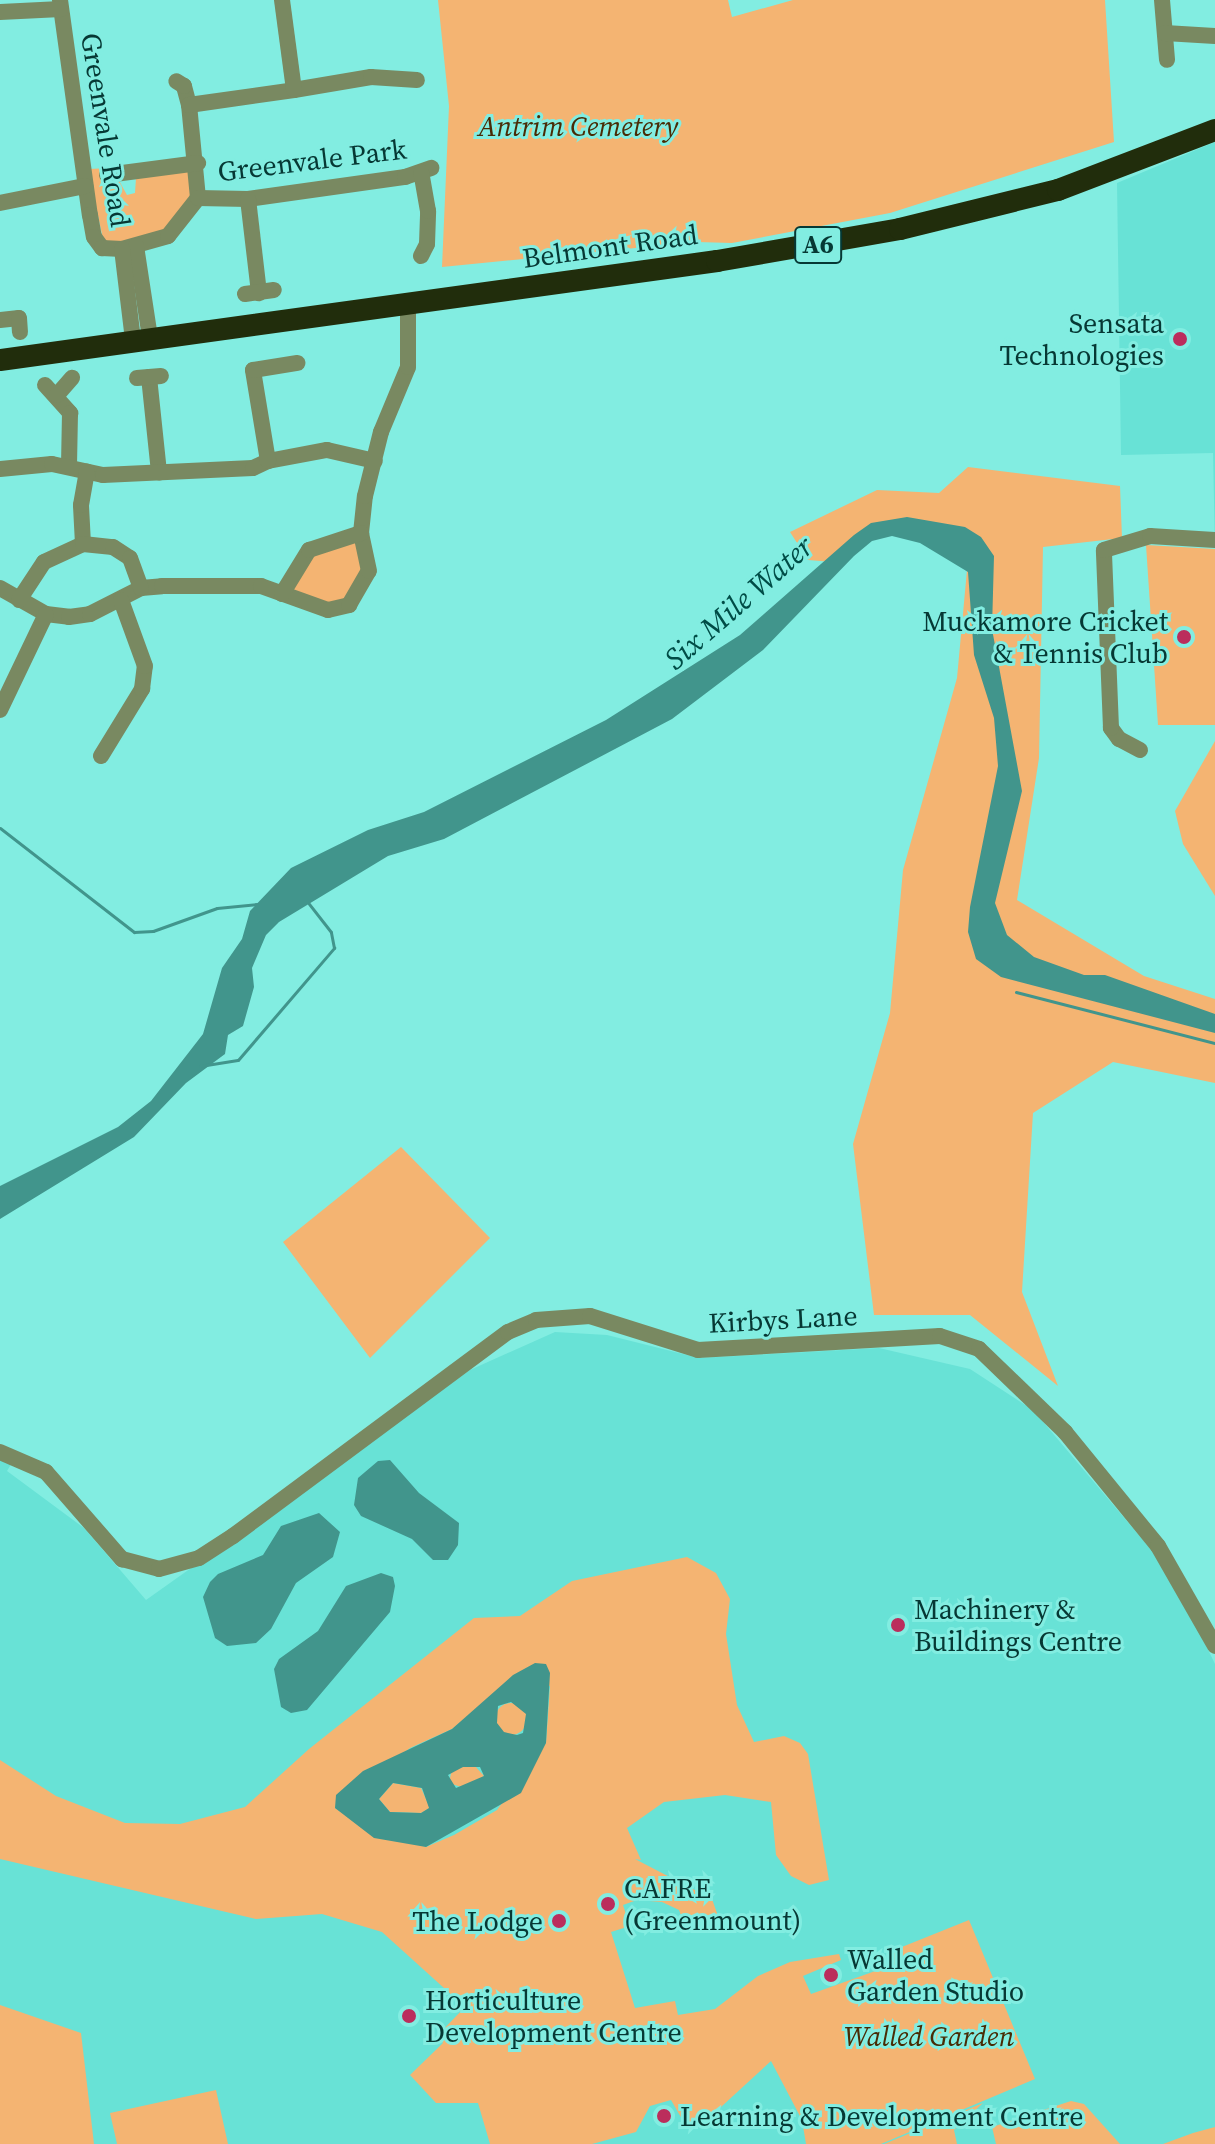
<!DOCTYPE html>
<html>
<head>
<meta charset="utf-8">
<style>
  body { margin:0 }
  #map { position:relative; width:1215px; height:2144px; overflow:hidden; background:#82ede1; font-family:"Source Serif 4",serif }
  div>[style] { position:absolute }
  [style*='--x'] { left:calc(var(--x)*1px); top:calc(var(--y)*1px); width:calc(var(--w)*1px); rotate:calc(var(--a)*1deg) }
  .built>* { inset:0; background:#68e2d6 }
  .green>* { inset:0; background:#f4b472 }
  .round { border-radius:50% }
  .water>* { inset:0; background:#41958c }
  .stream>* { height:3px; margin:-1.5px; padding:0 1.5px; transform-origin:1.5px; border-radius:1.5px; background:#41958c }
  .minor>* { height:16px; margin:-8px; padding:0 8px; transform-origin:8px; border-radius:8px; background:#798961 }
  .highway>* { height:22px; margin:-11px; padding:0 11px; transform-origin:11px; border-radius:11px; background:#212d0c }
  .dots>* { width:22px; height:22px; translate:-50% -50%; box-sizing:border-box; border:4px solid #82ede1; border-radius:50% }
  span { translate:-50% -50%; white-space:nowrap; text-align:center; line-height:1.15; -webkit-text-stroke:6px #82ede1; paint-order:stroke }
  .shield-label span { padding:2px 6px; background:#82ede1; border:2px solid; border-radius:6px; -webkit-text-stroke-width:0 }
  .shield-label { font-size:26px; color:#063834; font-weight:700 }
  .park-label { font-size:28px; color:#492b05; font-style:italic }
  .street-label { font-size:28px; color:#063834 }
  .poi-label { font-size:28px; color:#063834 }
  .right { translate:-100% -50%; text-align:right }
  .left { translate:0 -50%; text-align:left }
  .water-label { font-size:30px; color:#004c46; font-style:italic }
</style>
</head>
<body>
<div id="map">
  <div class="built">
    <i style="clip-path:polygon(1215px 142px,1215px 549px,1213px 453px,1121px 455px,1117px 183px)"></i>
    <i style="clip-path:polygon(555px 1332px,607px 1335px,699px 1358px,879px 1348px,970px 1369px,1033px 1410px,1170px 1572px,1215px 1664px,1215px 2144px,0 2144px,0 1456px,13px 1461px,7px 1471px,84px 1528px,146px 1600px,470px 1370px)"></i>
  </div>
  <div class="green">
    <i style="clip-path:polygon(438px 0,728px 0,732px 17px,793px 0,1105px 0,1114px 142px,890px 213px,732px 243px,697px 242px,442px 267px,449px 106px)"></i>
    <i style="clip-path:polygon(112px 168px,127px 195px,135px 193px,136px 178px,192px 171px,190px 201px,171px 228px,112px 244px,103px 239px,88px 169px)"></i>
    <i style="clip-path:polygon(968px 467px,1120px 486px,1122px 538px,1043px 547px,1039px 758px,1017px 900px,1144px 976px,1215px 999px,1215px 1083px,1113px 1062px,1033px 1113px,1022px 1292px,1058px 1386px,970px 1315px,874px 1315px,853px 1144px,890px 1013px,903px 870px,957px 678px,967px 570px,962px 554px,896px 526px,833px 562px,808px 560px,790px 532px,877px 490px,939px 493px)"></i>
    <i style="clip-path:polygon(358px 537px,364px 570px,348px 601px,328px 606px,287px 592px,311px 552px)"></i>
    <i style="clip-path:polygon(1146px 545px,1215px 549px,1215px 725px,1158px 725px)"></i>
    <i style="clip-path:polygon(1215px 741px,1215px 896px,1183px 844px,1175px 811px)"></i>
    <i style="clip-path:polygon(401px 1147px,490px 1238px,370px 1358px,283px 1242px)"></i>
    <i style="clip-path:polygon(evenodd,687px 1557px,716px 1573px,730px 1599px,726px 1634px,737px 1705px,754px 1742px,784px 1736px,800px 1743px,808px 1754px,829px 1880px,809px 1885px,791px 1876px,776px 1855px,771px 1802px,725px 1795px,664px 1802px,627px 1828px,641px 1860px,635px 1859px,712px 1899px,718px 1916px,685px 1926px,679px 1910px,662px 1902px,637px 1900px,623px 1905px,630px 1926px,611px 1932px,635px 2008px,675px 2001px,678px 2015px,715px 2009px,758px 1976px,790px 1962px,839px 1954px,841px 1960px,803px 1976px,811px 1994px,892px 1965px,887px 1953px,969px 1920px,1035px 2079px,881px 2144px,806px 2144px,802px 2120px,771px 2061px,709px 2118px,686px 2126px,671px 2100px,650px 2106px,636px 2132px,592px 2144px,490px 2144px,478px 2103px,436px 2103px,410px 2075px,443px 2043px,437px 2036px,465px 2007px,382px 1932px,322px 1914px,256px 1919px,0 1859px,0 1760px,56px 1796px,125px 1823px,180px 1824px,245px 1807px,309px 1749px,474px 1618px,520px 1616px,572px 1581px,687px 1557px,550px 1686px,546px 1743px,497px 1810px,454px 1835px,426px 1847px,355px 1821px,335px 1808px,410px 1748px,452px 1729px,481px 1706px,550px 1686px)"></i>
    <i class="round" style="left:495px;top:1703px;width:32px;height:32px"></i>
    <i style="clip-path:polygon(474px 1765px,484px 1776px,464px 1788px,449px 1783px,452px 1769px)"></i>
    <i style="clip-path:polygon(393px 1783px,421px 1788px,430px 1808px,421px 1813px,390px 1812px,379px 1799px)"></i>
    <i style="clip-path:polygon(0 2005px,81px 2033px,94px 2144px,0 2144px)"></i>
    <i style="clip-path:polygon(216px 2090px,228px 2144px,117px 2144px,110px 2113px)"></i>
    <i style="clip-path:polygon(1071px 2101px,1084px 2104px,1120px 2144px,996px 2144px,992px 2127px)"></i>
    <i style="clip-path:polygon(983px 2103px,954px 2130px,957px 2144px,884px 2144px)"></i>
    <i style="clip-path:polygon(1215px 2127px,1215px 2144px,1163px 2144px,1193px 2133px)"></i>
  </div>
  <div class="water">
    <i style="clip-path:polygon(907px 517px,965px 527px,981px 537px,994px 556px,992px 629px,1022px 791px,995px 903px,1007px 935px,1034px 957px,1084px 975px,1105px 975px,1215px 1014px,1215px 1033px,1001px 977px,976px 959px,968px 932px,970px 907px,998px 766px,994px 718px,974px 655px,968px 572px,920px 543px,892px 536px,872px 541px,854px 556px,763px 650px,672px 719px,444px 839px,388px 856px,279px 922px,266px 935px,252px 968px,254px 987px,243px 1026px,228px 1035px,225px 1054px,186px 1083px,134px 1137px,0 1219px,0 1186px,118px 1127px,151px 1101px,203px 1034px,222px 968px,242px 939px,250px 911px,291px 868px,368px 830px,424px 812px,606px 720px,740px 635px,854px 535px,871px 523px)"></i>
    <i style="clip-path:polygon(390px 1460px,419px 1493px,459px 1523px,458px 1545px,448px 1560px,433px 1560px,412px 1539px,361px 1516px,354px 1505px,358px 1478px,378px 1461px)"></i>
    <i style="clip-path:polygon(319px 1513px,340px 1532px,333px 1557px,296px 1583px,271px 1629px,256px 1643px,227px 1646px,215px 1638px,203px 1597px,210px 1582px,218px 1574px,263px 1555px,281px 1526px)"></i>
    <i style="clip-path:polygon(381px 1573px,393px 1577px,395px 1586px,390px 1612px,307px 1710px,291px 1713px,281px 1707px,274px 1669px,279px 1659px,318px 1631px,346px 1586px)"></i>
    <i style="clip-path:polygon(evenodd,535px 1663px,546px 1664px,550px 1673px,546px 1743px,521px 1793px,426px 1847px,374px 1838px,335px 1808px,336px 1795px,363px 1771px,452px 1729px,513px 1675px,535px 1663px,511px 1702px,526px 1714px,523px 1733px,517px 1735px,504px 1732px,497px 1723px,498px 1706px,511px 1702px,535px 1663px,463px 1767px,480px 1767px,484px 1776px,456px 1788px,448px 1775px,463px 1767px,535px 1663px,393px 1783px,422px 1788px,429px 1808px,421px 1813px,390px 1812px,379px 1799px,393px 1783px)"></i>
  </div>
  <div class="stream">
    <i style="--x:0;--y:828;--w:170;--a:37.8"></i>
    <i style="--x:134;--y:932;--w:19;--a:-3"></i>
    <i style="--x:153;--y:931;--w:68;--a:-19.8"></i>
    <i style="--x:217;--y:908;--w:40;--a:-5.7"></i>
    <i style="--x:1016;--y:992;--w:205;--a:14.4"></i>
    <i style="--x:200;--y:1066;--w:38;--a:-9"></i>
    <i style="--x:238;--y:1060;--w:148;--a:-49.4"></i>
    <i style="--x:334;--y:948;--w:16;--a:-101"></i>
    <i style="--x:331;--y:932;--w:36;--a:-128"></i>
  </div>
  <div class="minor">
    <i style="--x:60;--y:0;--w:217;--a:82.1"></i>
    <i style="--x:90;--y:215;--w:22;--a:80"></i>
    <i style="--x:94;--y:237;--w:14;--a:54"></i>
    <i style="--x:102;--y:248;--w:20;--a:3"></i>
    <i style="--x:122;--y:249;--w:48;--a:-15.8"></i>
    <i style="--x:168;--y:236;--w:48;--a:-51.7"></i>
    <i style="--x:198;--y:198;--w:93;--a:-95.5"></i>
    <i style="--x:189;--y:105;--w:20;--a:-105"></i>
    <i style="--x:184;--y:86;--w:9;--a:-148"></i>
    <i style="--x:1162;--y:0;--w:60;--a:85.2"></i>
    <i style="--x:0;--y:12;--w:61;--a:-2.8"></i>
    <i style="--x:1165;--y:33;--w:50;--a:3.4"></i>
    <i style="--x:294;--y:90;--w:78;--a:-9.6"></i>
    <i style="--x:371;--y:77;--w:46;--a:3.7"></i>
    <i style="--x:189;--y:105;--w:106;--a:-8.1"></i>
    <i style="--x:294;--y:90;--w:91;--a:-97.6"></i>
    <i style="--x:107;--y:175;--w:92;--a:-7.5"></i>
    <i style="--x:198;--y:198;--w:50;--a:1.1"></i>
    <i style="--x:248;--y:199;--w:159;--a:-8"></i>
    <i style="--x:405;--y:177;--w:28;--a:-19"></i>
    <i style="--x:248;--y:199;--w:95;--a:83.3"></i>
    <i style="--x:0;--y:203;--w:87;--a:-11.3"></i>
    <i style="--x:136;--y:246;--w:93;--a:81.3"></i>
    <i style="--x:122;--y:249;--w:92;--a:83.1"></i>
    <i style="--x:421;--y:256;--w:13;--a:-63"></i>
    <i style="--x:427;--y:244;--w:33;--a:-88"></i>
    <i style="--x:428;--y:211;--w:39;--a:-100"></i>
    <i style="--x:245;--y:294;--w:29;--a:-8"></i>
    <i style="--x:0;--y:320;--w:19;--a:-6"></i>
    <i style="--x:19;--y:318;--w:14;--a:86"></i>
    <i style="--x:149;--y:377;--w:96;--a:84"></i>
    <i style="--x:137;--y:378;--w:24;--a:-5"></i>
    <i style="--x:45;--y:385;--w:38;--a:48"></i>
    <i style="--x:70;--y:413;--w:52;--a:91.1"></i>
    <i style="--x:57;--y:395;--w:23;--a:-49"></i>
    <i style="--x:268;--y:461;--w:60;--a:-10.6"></i>
    <i style="--x:327;--y:450;--w:49;--a:12.9"></i>
    <i style="--x:0;--y:469;--w:52;--a:-5.5"></i>
    <i style="--x:52;--y:464;--w:52;--a:12.2"></i>
    <i style="--x:103;--y:475;--w:150;--a:-2.7"></i>
    <i style="--x:253;--y:468;--w:17;--a:-25"></i>
    <i style="--x:268;--y:461;--w:92;--a:-99.4"></i>
    <i style="--x:253;--y:370;--w:45;--a:-9"></i>
    <i style="--x:83;--y:544;--w:39;--a:-93"></i>
    <i style="--x:81;--y:505;--w:34;--a:-80"></i>
    <i style="--x:0;--y:588;--w:53;--a:29.5"></i>
    <i style="--x:46;--y:614;--w:23;--a:7"></i>
    <i style="--x:69;--y:617;--w:21;--a:-8"></i>
    <i style="--x:90;--y:614;--w:57;--a:-27"></i>
    <i style="--x:141;--y:588;--w:21;--a:-5"></i>
    <i style="--x:162;--y:586;--w:99;--a:0"></i>
    <i style="--x:261;--y:586;--w:71;--a:19.7"></i>
    <i style="--x:328;--y:610;--w:22;--a:-13"></i>
    <i style="--x:349;--y:605;--w:39;--a:-60"></i>
    <i style="--x:369;--y:571;--w:39;--a:-102"></i>
    <i style="--x:361;--y:533;--w:37;--a:-84"></i>
    <i style="--x:365;--y:496;--w:66;--a:-76"></i>
    <i style="--x:381;--y:432;--w:70;--a:-67.4"></i>
    <i style="--x:408;--y:367;--w:62;--a:-90"></i>
    <i style="--x:282;--y:594;--w:52;--a:-58.5"></i>
    <i style="--x:309;--y:550;--w:55;--a:-18.1"></i>
    <i style="--x:19;--y:600;--w:45;--a:-56.7"></i>
    <i style="--x:44;--y:562;--w:43;--a:-24.8"></i>
    <i style="--x:83;--y:544;--w:30;--a:6"></i>
    <i style="--x:113;--y:547;--w:20;--a:33"></i>
    <i style="--x:130;--y:558;--w:32;--a:70"></i>
    <i style="--x:0;--y:710;--w:106;--a:-64.4"></i>
    <i style="--x:1140;--y:750;--w:24;--a:-152"></i>
    <i style="--x:1119;--y:739;--w:14;--a:-126"></i>
    <i style="--x:1111;--y:728;--w:178;--a:-92.3"></i>
    <i style="--x:1104;--y:550;--w:48;--a:-16.9"></i>
    <i style="--x:1150;--y:536;--w:65;--a:3.5"></i>
    <i style="--x:101;--y:756;--w:79;--a:-58.5"></i>
    <i style="--x:142;--y:689;--w:23;--a:-83"></i>
    <i style="--x:145;--y:666;--w:70;--a:-110"></i>
    <i style="--x:0;--y:1452;--w:50;--a:23.5"></i>
    <i style="--x:46;--y:1472;--w:116;--a:48.9"></i>
    <i style="--x:122;--y:1559;--w:38;--a:15"></i>
    <i style="--x:159;--y:1569;--w:41;--a:-15.4"></i>
    <i style="--x:199;--y:1558;--w:40;--a:-32.9"></i>
    <i style="--x:233;--y:1536;--w:342;--a:-36.6"></i>
    <i style="--x:508;--y:1332;--w:30;--a:-23"></i>
    <i style="--x:536;--y:1320;--w:54;--a:-4.2"></i>
    <i style="--x:590;--y:1316;--w:113;--a:17.5"></i>
    <i style="--x:698;--y:1350;--w:242;--a:-3.3"></i>
    <i style="--x:940;--y:1336;--w:41;--a:18.4"></i>
    <i style="--x:979;--y:1349;--w:120;--a:44"></i>
    <i style="--x:1065;--y:1432;--w:147;--a:50.8"></i>
    <i style="--x:1158;--y:1546;--w:115;--a:60.3"></i>
  </div>
  <div class="highway">
    <i style="--x:0;--y:360;--w:724;--a:-7.86"></i>
    <i style="--x:717;--y:261;--w:186;--a:-9.9"></i>
    <i style="--x:900;--y:229;--w:163;--a:-13.9"></i>
    <i style="--x:1058;--y:190;--w:168;--a:-20.9"></i>
  </div>
  <div class="dots">
    <i style="left:1180px;top:339px;background:#bb2d5c"></i>
    <i style="left:1184px;top:637px;background:#bb2d5c"></i>
    <i style="left:898px;top:1625px;background:#bb2d5c"></i>
    <i style="left:608px;top:1904px;background:#bb2d5c"></i>
    <i style="left:559px;top:1921px;background:#bb2d5c"></i>
    <i style="left:831px;top:1975px;background:#bb2d5c"></i>
    <i style="left:409px;top:2016px;background:#bb2d5c"></i>
    <i style="left:664px;top:2116px;background:#bb2d5c"></i>
  </div>
  <div class="shield-label">
    <span style="left:818px;top:245px">A6</span>
  </div>
  <div class="park-label">
    <span style="left:578px;top:126px">Antrim Cemetery</span>
    <span style="left:929px;top:2036px">Walled Garden</span>
  </div>
  <div class="street-label">
    <span style="left:106px;top:130px;rotate:81deg">Greenvale Road</span>
    <span style="left:312px;top:160px;rotate:-7deg">Greenvale Park</span>
    <span style="left:610px;top:246px;rotate:-8deg">Belmont Road</span>
    <span style="left:783px;top:1319px;rotate:-3deg">Kirbys Lane</span>
  </div>
  <div class="poi-label">
    <span class="right" style="left:1164px;top:339px">Sensata<br>Technologies</span>
    <span class="right" style="left:1168px;top:637px">Muckamore Cricket<br>&amp; Tennis Club</span>
    <span class="left" style="left:914px;top:1625px">Machinery &amp;<br>Buildings Centre</span>
    <span class="left" style="left:624px;top:1904px">CAFRE<br>(Greenmount)</span>
    <span class="right" style="left:543px;top:1921px">The Lodge</span>
    <span class="left" style="left:847px;top:1975px">Walled<br>Garden Studio</span>
    <span class="left" style="left:425px;top:2016px">Horticulture<br>Development Centre</span>
    <span class="left" style="left:680px;top:2116px">Learning &amp; Development Centre</span>
  </div>
  <div class="water-label">
    <span style="left:739px;top:603px;rotate:-41deg">Six Mile Water</span>
  </div>
</div>
</body>
</html>
